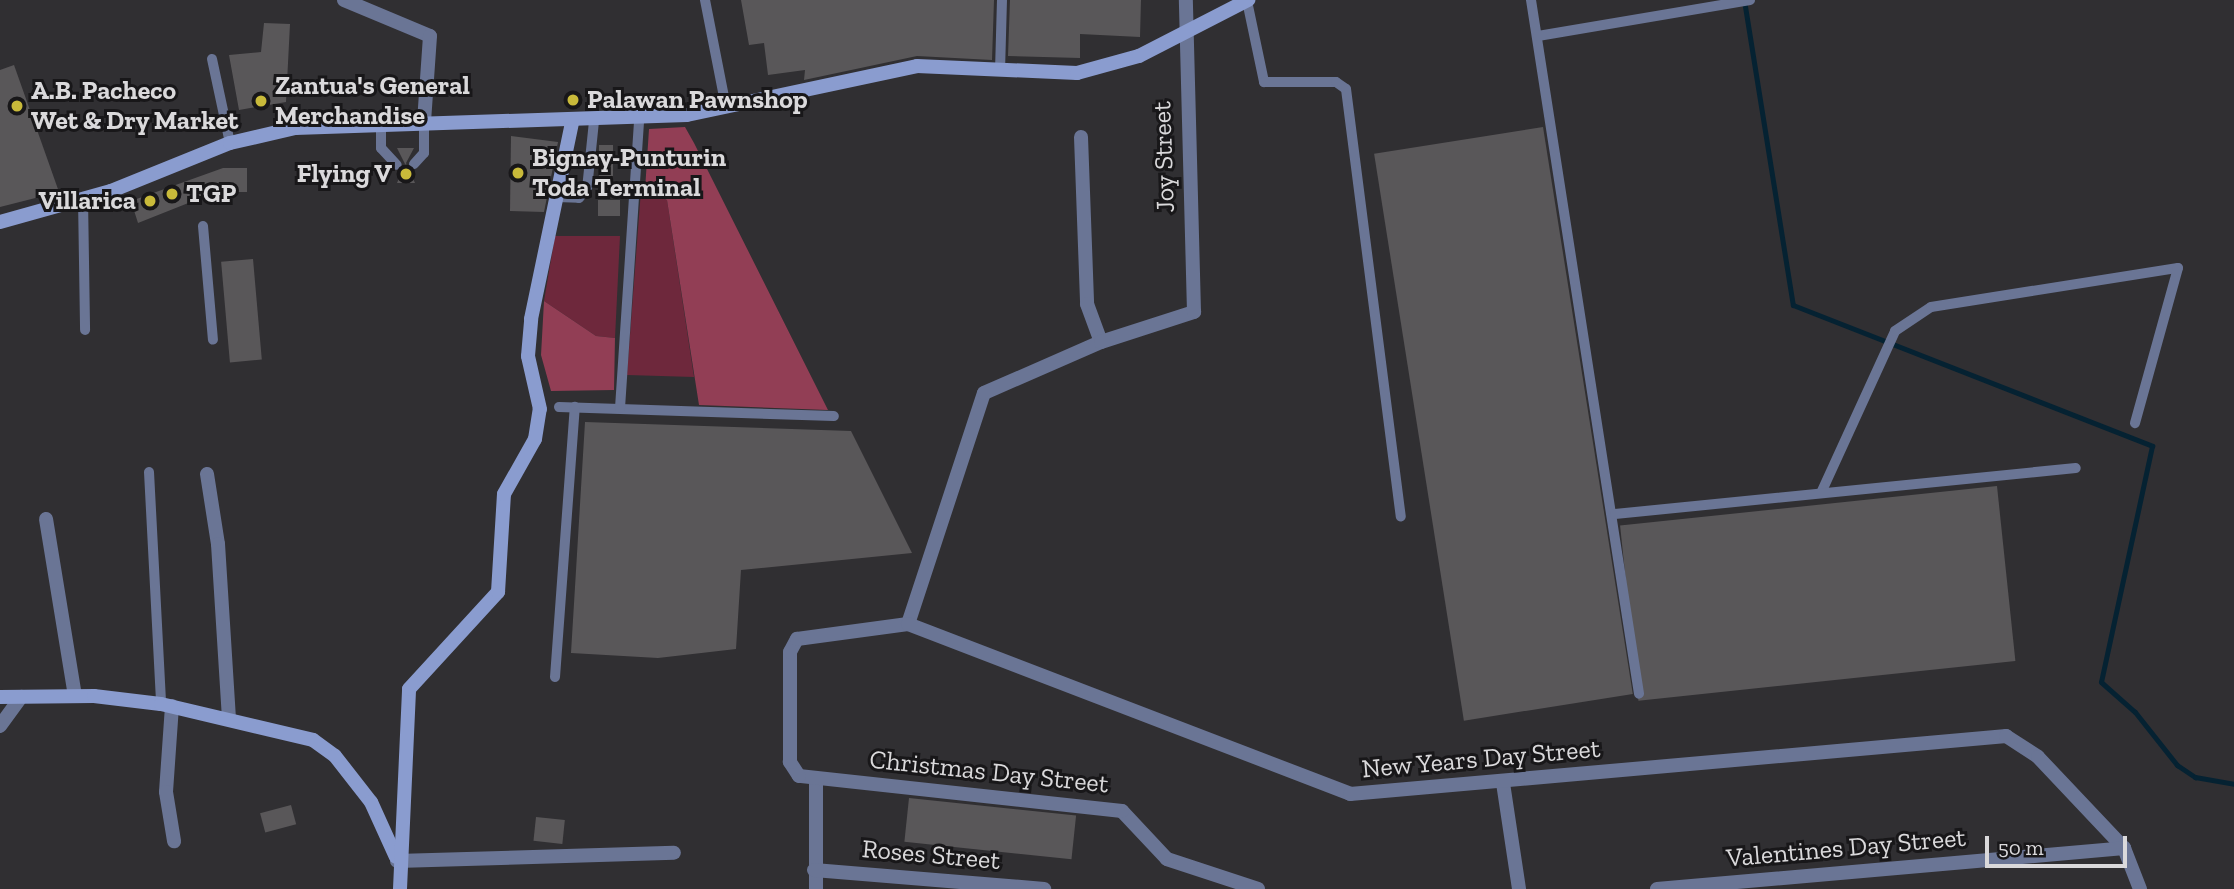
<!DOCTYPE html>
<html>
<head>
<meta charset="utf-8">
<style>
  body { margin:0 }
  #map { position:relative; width:2234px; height:889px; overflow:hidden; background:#302f32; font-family:"Zilla Slab",serif }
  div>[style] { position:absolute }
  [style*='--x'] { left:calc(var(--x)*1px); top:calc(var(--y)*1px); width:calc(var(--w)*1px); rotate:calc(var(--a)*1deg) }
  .green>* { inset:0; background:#6e283c }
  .forest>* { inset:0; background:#923e55 }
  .stream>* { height:5px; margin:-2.5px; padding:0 2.5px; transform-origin:2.5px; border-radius:2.5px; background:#052232 }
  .building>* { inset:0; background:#595759; transform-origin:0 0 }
  .lane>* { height:10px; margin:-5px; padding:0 5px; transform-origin:5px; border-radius:5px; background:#6a7595 }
  .street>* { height:14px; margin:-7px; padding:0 7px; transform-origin:7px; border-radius:7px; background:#6a7595 }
  .secondary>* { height:14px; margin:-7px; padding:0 7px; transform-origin:7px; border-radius:7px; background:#8a9ccf }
  .dots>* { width:19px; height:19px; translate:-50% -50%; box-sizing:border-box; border:4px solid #181719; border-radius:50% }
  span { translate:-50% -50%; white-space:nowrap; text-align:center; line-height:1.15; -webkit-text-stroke:6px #181719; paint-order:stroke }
  .poi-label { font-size:26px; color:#dad9db; font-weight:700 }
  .left { translate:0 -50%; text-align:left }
  .right { translate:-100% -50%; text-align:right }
  .street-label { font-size:26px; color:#dad9db }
  .scale { position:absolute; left:1985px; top:836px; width:142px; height:32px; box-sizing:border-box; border:4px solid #dad9db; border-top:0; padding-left:9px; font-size:21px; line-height:24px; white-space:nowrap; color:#dad9db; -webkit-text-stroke:5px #181719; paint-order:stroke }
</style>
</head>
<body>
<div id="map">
  <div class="green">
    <i style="clip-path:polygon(641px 190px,667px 200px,694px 377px,627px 375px)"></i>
    <i style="clip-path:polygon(555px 236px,620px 236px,615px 338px,596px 336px,544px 301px)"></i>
  </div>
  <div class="forest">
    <i style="clip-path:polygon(685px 127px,694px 143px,828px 410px,699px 405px,667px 200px,645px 190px,649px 129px)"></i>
    <i style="clip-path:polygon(544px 301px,596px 336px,615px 338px,614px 390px,551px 391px,541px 355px)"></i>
  </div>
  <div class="stream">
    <i style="--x:1744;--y:0;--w:309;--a:80.9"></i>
    <i style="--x:1793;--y:305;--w:386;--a:21.4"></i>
    <i style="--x:2152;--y:446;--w:241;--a:102.2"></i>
    <i style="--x:2101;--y:682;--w:45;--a:41.4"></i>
    <i style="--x:2135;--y:712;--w:68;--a:51.6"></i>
    <i style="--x:2177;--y:765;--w:22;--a:34"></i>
    <i style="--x:2195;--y:777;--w:40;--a:10"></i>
  </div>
  <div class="building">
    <i style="clip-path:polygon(741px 0,994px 0,992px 60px,917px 56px,804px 80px,805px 70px,768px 75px,764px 43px,749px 45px)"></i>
    <i style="clip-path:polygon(1010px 0,1141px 0,1140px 37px,1080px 34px,1080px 58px,1008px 56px)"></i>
    <i style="clip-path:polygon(264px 23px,290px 24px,286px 102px,239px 110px,229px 55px,261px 52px)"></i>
    <i style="clip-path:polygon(14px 65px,59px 192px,0 207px,0 70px)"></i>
    <i style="left:1543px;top:127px;width:574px;height:171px;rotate:81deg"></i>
    <i style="clip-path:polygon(511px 136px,558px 142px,544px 212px,510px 211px)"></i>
    <i style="left:599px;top:145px;width:14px;height:38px"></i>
    <i style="clip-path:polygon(397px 148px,414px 148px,406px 163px,415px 183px,397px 183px,405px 164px)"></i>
    <i style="clip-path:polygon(223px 168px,247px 168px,247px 192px,216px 192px,138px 223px,131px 201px)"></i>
    <i style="left:598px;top:200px;width:22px;height:16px"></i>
    <i style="left:253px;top:259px;width:101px;height:32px;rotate:85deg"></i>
    <i style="clip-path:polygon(585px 422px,851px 431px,912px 553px,741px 570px,736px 649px,658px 658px,571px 653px)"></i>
    <i style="left:1997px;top:486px;width:176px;height:379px;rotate:84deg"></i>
    <i style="left:909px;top:798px;width:168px;height:44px;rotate:6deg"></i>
    <i style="left:291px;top:805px;width:20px;height:32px;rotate:75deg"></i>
    <i style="left:536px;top:817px;width:29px;height:24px;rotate:6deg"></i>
  </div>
  <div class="lane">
    <i style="--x:705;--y:0;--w:109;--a:78.9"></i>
    <i style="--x:1531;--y:0;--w:702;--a:81.15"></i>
    <i style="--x:1247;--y:1;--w:83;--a:78.1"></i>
    <i style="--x:1264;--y:82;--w:72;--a:0"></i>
    <i style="--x:1336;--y:82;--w:12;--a:35"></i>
    <i style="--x:1346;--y:89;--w:431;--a:82.7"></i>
    <i style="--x:1538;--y:36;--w:215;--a:-9.6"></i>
    <i style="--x:212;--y:59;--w:86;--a:77.9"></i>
    <i style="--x:1000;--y:71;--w:71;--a:-88.4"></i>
    <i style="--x:381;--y:124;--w:24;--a:90"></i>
    <i style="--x:381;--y:148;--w:23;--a:47"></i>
    <i style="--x:414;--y:164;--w:15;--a:-48"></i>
    <i style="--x:424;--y:153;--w:31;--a:-90"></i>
    <i style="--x:556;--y:197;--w:23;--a:2"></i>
    <i style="--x:579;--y:198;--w:12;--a:-48"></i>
    <i style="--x:587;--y:189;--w:68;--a:-84.1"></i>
    <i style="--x:83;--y:198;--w:132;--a:89.1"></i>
    <i style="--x:203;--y:226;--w:114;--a:85"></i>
    <i style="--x:559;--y:407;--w:275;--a:1.9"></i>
    <i style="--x:620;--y:408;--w:290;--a:-86.2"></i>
    <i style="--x:149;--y:472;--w:232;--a:87"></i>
    <i style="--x:1821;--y:493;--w:178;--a:-65.4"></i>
    <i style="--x:1895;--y:331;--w:43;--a:-33.7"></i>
    <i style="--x:1931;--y:307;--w:250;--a:-9"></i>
    <i style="--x:2178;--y:268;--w:161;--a:105.5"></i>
    <i style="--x:1615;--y:514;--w:463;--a:-5.7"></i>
    <i style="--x:555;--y:677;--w:271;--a:-85.8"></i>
  </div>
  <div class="street">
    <i style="--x:344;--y:0;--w:93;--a:22.7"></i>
    <i style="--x:430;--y:36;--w:86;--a:94"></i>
    <i style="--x:1081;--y:137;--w:167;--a:87.9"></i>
    <i style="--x:1087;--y:304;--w:40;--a:69.8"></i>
    <i style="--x:207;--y:474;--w:71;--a:81.1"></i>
    <i style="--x:218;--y:544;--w:173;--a:86.4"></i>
    <i style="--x:46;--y:519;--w:179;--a:80.7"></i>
    <i style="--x:908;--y:624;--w:243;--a:-71.8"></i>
    <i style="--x:984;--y:393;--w:128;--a:-23.6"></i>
    <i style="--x:1101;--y:342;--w:98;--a:-17.9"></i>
    <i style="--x:1194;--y:312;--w:312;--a:-91.5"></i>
    <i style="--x:172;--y:706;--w:86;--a:94"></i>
    <i style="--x:166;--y:792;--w:50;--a:80.7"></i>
    <i style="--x:0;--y:726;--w:36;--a:-54"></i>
    <i style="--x:816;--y:779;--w:110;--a:90"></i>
    <i style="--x:1503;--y:783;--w:107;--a:81.4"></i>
    <i style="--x:397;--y:861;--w:277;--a:-1.7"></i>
    <i style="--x:814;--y:870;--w:231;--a:4.7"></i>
    <i style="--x:1258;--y:889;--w:96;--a:-161.8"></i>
    <i style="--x:1167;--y:859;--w:66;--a:-133.2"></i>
    <i style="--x:1122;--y:811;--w:325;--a:-173.8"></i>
    <i style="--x:799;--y:776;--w:17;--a:-123"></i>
    <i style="--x:790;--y:762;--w:110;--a:-90"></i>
    <i style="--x:790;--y:652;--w:15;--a:-62"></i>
    <i style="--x:797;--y:639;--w:112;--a:-7.7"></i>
    <i style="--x:908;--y:624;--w:474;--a:21"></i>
    <i style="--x:1350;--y:794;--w:659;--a:-5.05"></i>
    <i style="--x:2006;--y:736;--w:38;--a:33"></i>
    <i style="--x:2038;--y:757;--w:125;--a:46.6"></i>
    <i style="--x:2124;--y:848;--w:44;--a:68.7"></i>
    <i style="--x:1657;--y:889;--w:469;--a:-5"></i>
  </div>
  <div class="secondary">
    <i style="--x:0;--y:222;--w:115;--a:-15.6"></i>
    <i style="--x:111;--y:191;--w:128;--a:-22"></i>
    <i style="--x:230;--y:143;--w:67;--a:-13"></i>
    <i style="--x:295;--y:128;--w:392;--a:-1.9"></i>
    <i style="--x:687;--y:115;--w:235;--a:-12"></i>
    <i style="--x:917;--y:66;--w:160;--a:2.5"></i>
    <i style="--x:1077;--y:73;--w:64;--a:-15.3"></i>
    <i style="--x:1139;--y:56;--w:123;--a:-27.2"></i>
    <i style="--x:0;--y:697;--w:94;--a:-0.6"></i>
    <i style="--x:94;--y:696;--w:67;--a:6.8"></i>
    <i style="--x:161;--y:704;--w:156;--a:13.3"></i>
    <i style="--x:313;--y:740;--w:27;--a:36"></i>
    <i style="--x:335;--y:756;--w:58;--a:52"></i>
    <i style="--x:371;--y:802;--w:60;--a:65.6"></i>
    <i style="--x:400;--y:889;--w:200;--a:-87.4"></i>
    <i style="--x:409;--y:689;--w:132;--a:-47.5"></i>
    <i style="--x:498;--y:592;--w:98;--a:-86.5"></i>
    <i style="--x:504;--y:494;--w:63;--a:-60.6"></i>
    <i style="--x:535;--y:439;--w:30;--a:-81"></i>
    <i style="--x:540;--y:409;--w:54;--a:-102.8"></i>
    <i style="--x:528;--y:356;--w:37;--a:-85"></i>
    <i style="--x:531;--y:319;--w:201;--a:-78.2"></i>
  </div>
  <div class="dots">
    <i style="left:573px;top:100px;background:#c9ba3a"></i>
    <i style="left:261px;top:101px;background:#c9ba3a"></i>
    <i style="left:17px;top:106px;background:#c9ba3a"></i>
    <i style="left:518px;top:173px;background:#c9ba3a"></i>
    <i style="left:406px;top:174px;background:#c9ba3a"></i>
    <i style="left:172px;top:194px;background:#c9ba3a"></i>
    <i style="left:150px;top:201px;background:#c9ba3a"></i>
  </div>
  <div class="poi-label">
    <span class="left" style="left:275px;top:101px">Zantua's General<br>Merchandise</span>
    <span class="left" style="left:31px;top:106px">A.B. Pacheco<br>Wet &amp; Dry Market</span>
    <span class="left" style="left:587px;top:100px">Palawan Pawnshop</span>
    <span class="left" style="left:532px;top:173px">Bignay-Punturin<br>Toda Terminal</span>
    <span class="right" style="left:392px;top:174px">Flying V</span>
    <span class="left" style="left:186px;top:194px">TGP</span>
    <span class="right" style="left:136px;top:201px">Villarica</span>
  </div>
  <div class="street-label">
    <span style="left:1164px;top:157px;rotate:-92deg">Joy Street</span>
    <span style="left:1481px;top:759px;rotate:-5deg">New Years Day Street</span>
    <span style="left:989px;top:772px;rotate:6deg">Christmas Day Street</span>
    <span style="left:1846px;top:848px;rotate:-5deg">Valentines Day Street</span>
    <span style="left:931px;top:855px;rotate:5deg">Roses Street</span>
  </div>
  <div class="scale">50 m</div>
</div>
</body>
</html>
